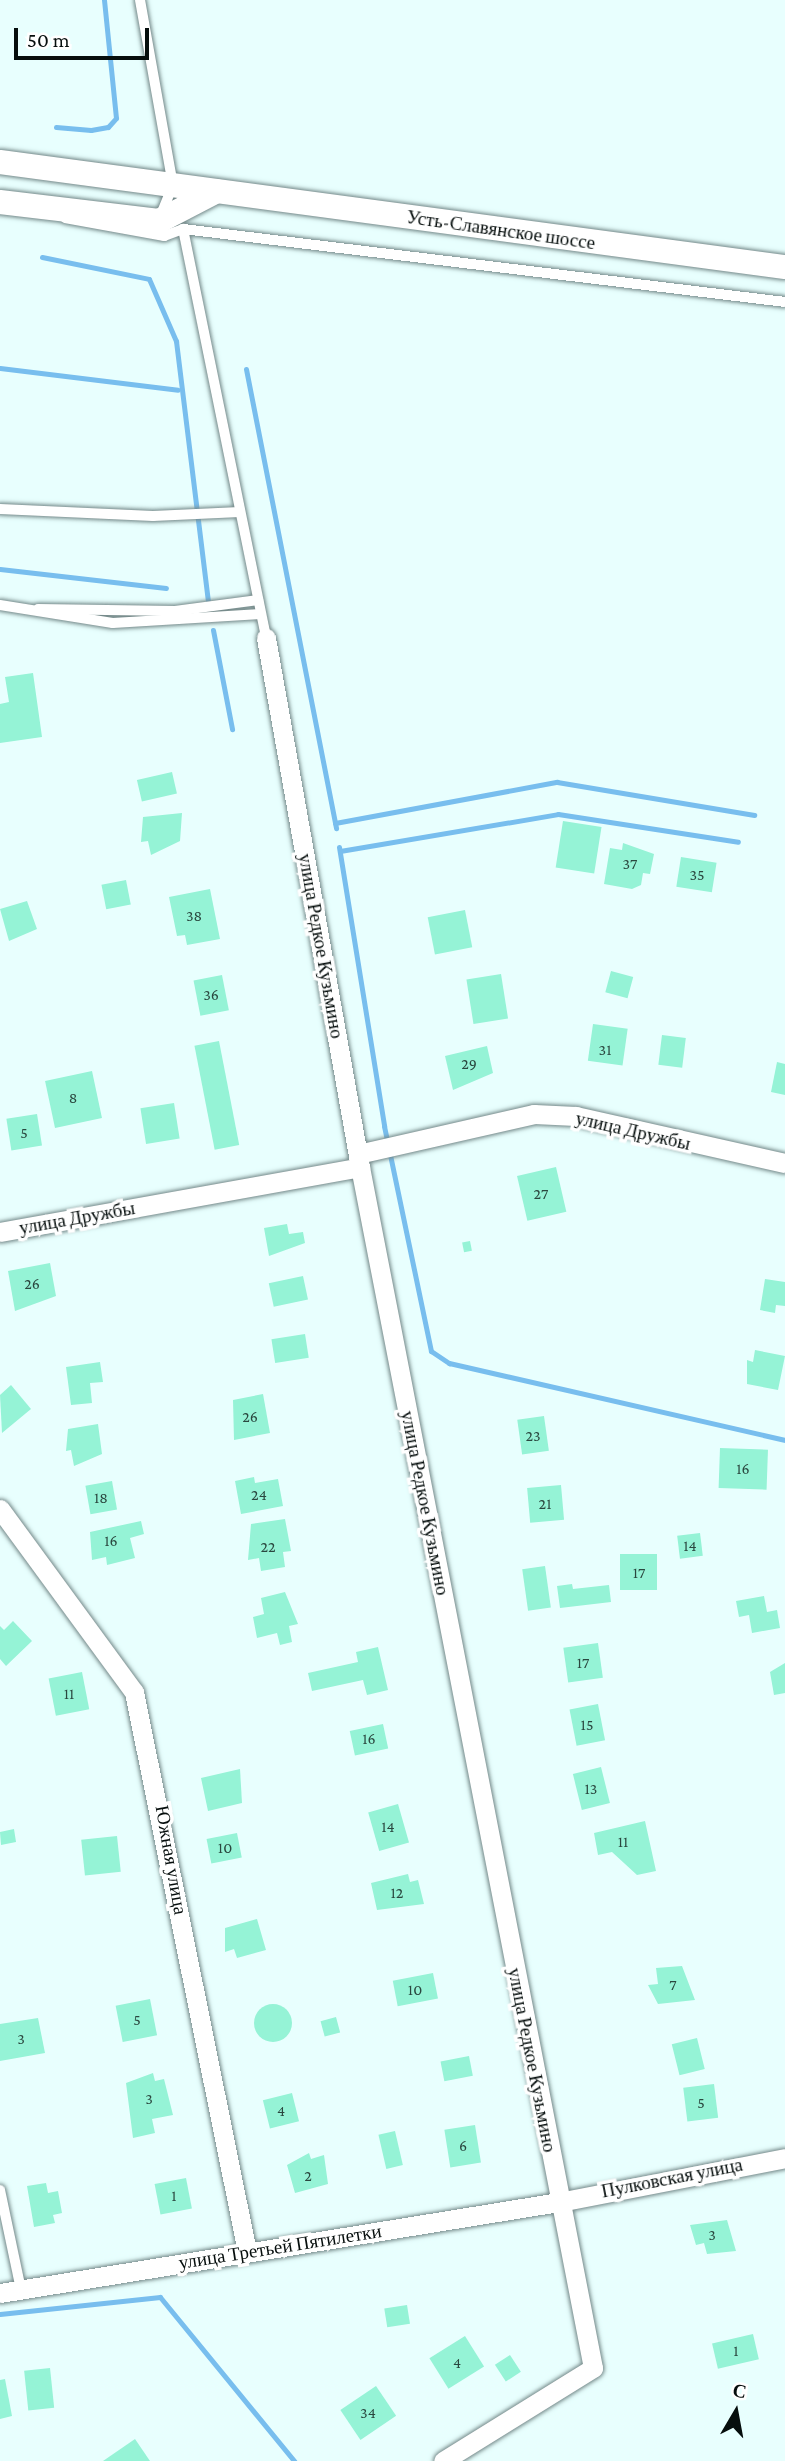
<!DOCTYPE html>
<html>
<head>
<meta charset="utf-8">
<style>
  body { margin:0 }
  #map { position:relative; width:785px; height:2461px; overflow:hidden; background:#e8fffe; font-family:"Crimson Pro",serif }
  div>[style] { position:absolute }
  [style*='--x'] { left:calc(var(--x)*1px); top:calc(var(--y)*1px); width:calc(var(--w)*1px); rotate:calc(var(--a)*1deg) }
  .stream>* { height:5px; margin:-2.5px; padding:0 2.5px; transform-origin:2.5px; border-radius:2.5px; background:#78beee }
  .building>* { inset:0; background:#95f3d6; transform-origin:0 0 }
  .round { border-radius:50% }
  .roads { filter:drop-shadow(0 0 2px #748989) drop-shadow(0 0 2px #748989) }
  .service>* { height:10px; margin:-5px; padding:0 5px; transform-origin:5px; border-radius:5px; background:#fff }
  .minor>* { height:19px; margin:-9.5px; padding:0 9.5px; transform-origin:9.5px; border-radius:9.5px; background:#fff }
  .tertiary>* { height:24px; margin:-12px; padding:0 12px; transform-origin:12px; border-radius:12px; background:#fff }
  span { translate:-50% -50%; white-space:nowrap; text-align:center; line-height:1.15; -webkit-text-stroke:7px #fff; paint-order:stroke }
  .number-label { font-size:16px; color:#2a473f }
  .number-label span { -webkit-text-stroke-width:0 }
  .street-label { font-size:19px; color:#060e0d }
  .north { position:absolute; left:701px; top:2377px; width:70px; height:70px; -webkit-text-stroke:5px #fff; paint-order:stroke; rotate:10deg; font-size:19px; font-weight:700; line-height:28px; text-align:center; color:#060e0d }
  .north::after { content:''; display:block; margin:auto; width:24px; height:32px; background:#060e0d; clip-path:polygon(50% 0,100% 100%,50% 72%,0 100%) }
  .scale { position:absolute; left:14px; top:28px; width:135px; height:32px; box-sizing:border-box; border:4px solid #060e0d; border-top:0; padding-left:9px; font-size:21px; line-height:24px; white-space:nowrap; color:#060e0d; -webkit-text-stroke:5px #fff; paint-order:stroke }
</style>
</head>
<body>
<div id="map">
  <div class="stream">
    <i style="--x:56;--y:127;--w:35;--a:5"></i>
    <i style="--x:91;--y:130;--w:17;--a:-10"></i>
    <i style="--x:108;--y:127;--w:12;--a:-48"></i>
    <i style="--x:116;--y:118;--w:119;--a:-95.8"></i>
    <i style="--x:42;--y:257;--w:109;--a:11.6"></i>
    <i style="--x:149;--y:279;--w:68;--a:66.5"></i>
    <i style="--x:176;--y:341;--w:261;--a:83"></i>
    <i style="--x:0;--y:368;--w:179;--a:7"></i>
    <i style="--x:246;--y:369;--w:468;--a:78.9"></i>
    <i style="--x:0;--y:569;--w:167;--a:6.5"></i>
    <i style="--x:213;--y:630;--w:101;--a:79.1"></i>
    <i style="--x:335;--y:823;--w:226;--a:-10.5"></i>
    <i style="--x:557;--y:782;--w:200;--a:9.5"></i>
    <i style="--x:339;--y:847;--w:283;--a:80.8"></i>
    <i style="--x:384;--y:1126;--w:230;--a:78.2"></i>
    <i style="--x:431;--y:1351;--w:22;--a:34"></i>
    <i style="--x:449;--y:1363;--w:345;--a:12.9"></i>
    <i style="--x:340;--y:851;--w:221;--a:-9.6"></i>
    <i style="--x:558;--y:814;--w:182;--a:8.8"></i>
    <i style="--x:0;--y:2314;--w:161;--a:-6.1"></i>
    <i style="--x:160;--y:2297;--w:212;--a:50.7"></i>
  </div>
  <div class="building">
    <i style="clip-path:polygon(33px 673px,42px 737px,0 743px,0 704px,9px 702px,5px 677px)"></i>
    <i style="left:172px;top:772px;width:22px;height:36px;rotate:77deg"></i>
    <i style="clip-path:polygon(182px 813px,180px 841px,151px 855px,148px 841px,141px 842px,143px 817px)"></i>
    <i style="left:563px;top:821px;width:39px;height:47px;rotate:9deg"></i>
    <i style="clip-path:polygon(623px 843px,654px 854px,650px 874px,643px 873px,641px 885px,632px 889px,604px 884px,610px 848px,622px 850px)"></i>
    <i style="left:681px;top:857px;width:36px;height:30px;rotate:9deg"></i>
    <i style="left:126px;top:880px;width:25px;height:25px;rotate:79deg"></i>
    <i style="clip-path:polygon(210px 889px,220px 939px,187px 945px,185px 935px,177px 936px,169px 897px)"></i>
    <i style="clip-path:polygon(27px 901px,37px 929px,9px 941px,0 909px)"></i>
    <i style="left:465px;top:910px;width:38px;height:38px;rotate:79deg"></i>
    <i style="left:611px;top:971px;width:23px;height:22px;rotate:15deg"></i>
    <i style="left:501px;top:974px;width:45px;height:35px;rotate:81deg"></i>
    <i style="left:222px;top:975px;width:36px;height:29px;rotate:79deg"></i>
    <i style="left:593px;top:1024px;width:35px;height:37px;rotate:8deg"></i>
    <i style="left:662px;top:1035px;width:24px;height:30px;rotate:7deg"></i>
    <i style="left:219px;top:1041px;width:106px;height:25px;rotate:79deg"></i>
    <i style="clip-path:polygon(487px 1046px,493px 1073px,453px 1090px,445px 1056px)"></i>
    <i style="clip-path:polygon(777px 1062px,785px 1064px,785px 1095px,771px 1092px)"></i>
    <i style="left:92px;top:1071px;width:48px;height:48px;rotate:78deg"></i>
    <i style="left:174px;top:1103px;width:36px;height:34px;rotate:81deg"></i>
    <i style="left:37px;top:1114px;width:32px;height:31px;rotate:81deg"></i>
    <i style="left:556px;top:1167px;width:46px;height:40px;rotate:77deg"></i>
    <i style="clip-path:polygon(287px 1224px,289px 1234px,303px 1232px,305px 1243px,269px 1256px,264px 1228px)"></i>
    <i style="left:470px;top:1241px;width:10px;height:8px;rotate:79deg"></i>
    <i style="clip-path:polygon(50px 1263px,56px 1296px,15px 1311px,8px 1271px)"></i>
    <i style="left:303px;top:1276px;width:24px;height:35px;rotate:78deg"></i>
    <i style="clip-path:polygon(765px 1279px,785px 1282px,785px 1306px,776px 1305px,775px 1313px,760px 1310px)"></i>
    <i style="left:305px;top:1334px;width:24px;height:34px;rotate:81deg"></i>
    <i style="clip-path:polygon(755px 1350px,785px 1356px,778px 1390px,747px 1384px,747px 1360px,753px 1362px)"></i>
    <i style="clip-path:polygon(100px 1362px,103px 1382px,90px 1383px,92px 1403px,71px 1405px,66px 1367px)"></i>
    <i style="clip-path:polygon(11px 1385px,31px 1409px,2px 1433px,0 1395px)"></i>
    <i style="clip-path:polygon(263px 1394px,270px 1433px,234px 1440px,233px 1400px)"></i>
    <i style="left:544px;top:1416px;width:35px;height:27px;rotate:82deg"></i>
    <i style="clip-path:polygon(98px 1424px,102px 1454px,74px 1466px,71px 1450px,66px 1451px,68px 1429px)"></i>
    <i style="left:720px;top:1448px;width:48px;height:40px;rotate:2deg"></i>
    <i style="clip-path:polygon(254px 1477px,255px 1483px,278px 1479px,283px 1506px,241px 1514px,235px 1481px)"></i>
    <i style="left:112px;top:1481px;width:29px;height:27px;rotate:80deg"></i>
    <i style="left:561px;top:1485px;width:35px;height:34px;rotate:85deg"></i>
    <i style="clip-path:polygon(285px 1519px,291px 1551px,283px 1552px,285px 1567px,261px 1571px,259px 1558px,248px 1560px,251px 1524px)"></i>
    <i style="clip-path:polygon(141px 1521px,144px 1534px,130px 1538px,135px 1558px,107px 1565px,106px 1557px,92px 1560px,90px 1532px)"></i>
    <i style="left:700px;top:1533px;width:23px;height:23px;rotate:83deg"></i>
    <i style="left:657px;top:1554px;width:36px;height:37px;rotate:90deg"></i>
    <i style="left:545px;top:1566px;width:42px;height:23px;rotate:82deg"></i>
    <i style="clip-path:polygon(572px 1584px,573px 1589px,609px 1585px,611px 1602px,560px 1608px,557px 1586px)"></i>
    <i style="clip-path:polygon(285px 1592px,298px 1624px,289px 1626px,292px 1642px,280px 1645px,277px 1633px,257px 1638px,253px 1617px,264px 1614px,261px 1598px)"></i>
    <i style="clip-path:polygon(764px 1596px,767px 1612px,777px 1610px,780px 1628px,752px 1633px,749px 1615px,739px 1617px,736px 1601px)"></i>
    <i style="clip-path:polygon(13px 1621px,32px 1641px,6px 1666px,0 1659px,0 1626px,4px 1630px)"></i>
    <i style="left:598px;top:1643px;width:35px;height:35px;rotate:82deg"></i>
    <i style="clip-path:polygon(378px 1647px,388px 1690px,367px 1695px,363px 1680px,312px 1691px,308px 1673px,358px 1662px,356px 1652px)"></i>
    <i style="clip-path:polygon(785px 1663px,785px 1693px,774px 1695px,770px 1672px)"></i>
    <i style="left:82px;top:1672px;width:38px;height:34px;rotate:79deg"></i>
    <i style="left:598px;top:1704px;width:37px;height:29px;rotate:79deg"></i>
    <i style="left:383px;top:1724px;width:25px;height:34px;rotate:78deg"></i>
    <i style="left:601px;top:1767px;width:37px;height:29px;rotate:76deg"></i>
    <i style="clip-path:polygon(240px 1769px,242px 1803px,208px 1811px,201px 1778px)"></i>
    <i style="left:398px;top:1804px;width:40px;height:31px;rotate:74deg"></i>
    <i style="clip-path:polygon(645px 1821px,656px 1871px,637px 1875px,612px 1852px,598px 1855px,594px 1833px)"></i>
    <i style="clip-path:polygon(14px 1829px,16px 1842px,1px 1845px,0 1832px)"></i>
    <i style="left:237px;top:1833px;width:25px;height:31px;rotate:79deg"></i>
    <i style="left:117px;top:1836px;width:36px;height:36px;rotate:84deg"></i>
    <i style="clip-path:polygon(408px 1874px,410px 1882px,418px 1880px,424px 1904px,377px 1910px,371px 1883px)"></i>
    <i style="clip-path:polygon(257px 1919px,266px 1950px,237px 1958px,234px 1949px,225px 1952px,225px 1928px)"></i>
    <i style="clip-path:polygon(682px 1966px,695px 2000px,658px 2004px,648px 1985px,658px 1984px,656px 1968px)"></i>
    <i style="left:433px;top:1973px;width:26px;height:41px;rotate:79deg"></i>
    <i style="left:150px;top:1999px;width:37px;height:35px;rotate:79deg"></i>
    <i class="round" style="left:254px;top:2004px;width:38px;height:38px"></i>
    <i style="left:336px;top:2017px;width:16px;height:16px;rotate:75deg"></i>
    <i style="clip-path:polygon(38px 2018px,45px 2053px,0 2061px,0 2024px)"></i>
    <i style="left:697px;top:2038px;width:32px;height:26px;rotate:76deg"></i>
    <i style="left:469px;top:2056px;width:20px;height:29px;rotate:79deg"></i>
    <i style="clip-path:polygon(153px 2073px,155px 2081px,164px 2079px,173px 2115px,152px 2119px,155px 2133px,133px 2138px,126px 2083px)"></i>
    <i style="left:714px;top:2084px;width:34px;height:31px;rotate:83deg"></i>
    <i style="left:292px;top:2093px;width:29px;height:30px;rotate:76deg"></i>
    <i style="left:475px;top:2125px;width:38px;height:31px;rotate:81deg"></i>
    <i style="left:395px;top:2131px;width:35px;height:17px;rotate:77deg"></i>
    <i style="clip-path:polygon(309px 2153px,311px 2159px,324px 2155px,328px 2184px,295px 2193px,287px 2165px)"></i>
    <i style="left:186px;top:2178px;width:31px;height:32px;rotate:79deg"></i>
    <i style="clip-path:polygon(46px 2183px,48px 2193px,58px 2191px,62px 2213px,53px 2215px,55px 2223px,34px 2227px,27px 2186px)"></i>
    <i style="clip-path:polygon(727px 2220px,736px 2251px,707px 2254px,704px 2243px,696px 2245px,690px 2225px)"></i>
    <i style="left:407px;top:2305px;width:19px;height:23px;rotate:81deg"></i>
    <i style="left:753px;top:2334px;width:26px;height:42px;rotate:77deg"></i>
    <i style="left:465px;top:2336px;width:36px;height:42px;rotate:58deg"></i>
    <i style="left:510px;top:2355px;width:20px;height:18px;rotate:57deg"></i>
    <i style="left:50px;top:2368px;width:40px;height:26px;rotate:84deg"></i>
    <i style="clip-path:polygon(5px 2379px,12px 2416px,0 2419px,0 2380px)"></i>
    <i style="left:376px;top:2386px;width:36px;height:43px;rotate:56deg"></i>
    <i style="clip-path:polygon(135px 2439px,150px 2461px,103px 2461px)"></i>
  </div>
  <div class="roads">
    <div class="service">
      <i style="--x:140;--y:0;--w:188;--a:79.9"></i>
      <i style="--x:173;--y:185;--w:31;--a:112"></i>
      <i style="--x:65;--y:218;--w:101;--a:10.3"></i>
      <i style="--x:164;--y:236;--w:20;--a:-20"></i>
      <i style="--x:183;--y:229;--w:606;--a:6.91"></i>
      <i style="--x:183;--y:229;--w:417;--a:78.5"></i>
      <i style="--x:0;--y:509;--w:153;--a:2.6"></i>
      <i style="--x:153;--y:516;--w:87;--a:-2.6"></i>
      <i style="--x:0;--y:605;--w:114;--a:9.1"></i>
      <i style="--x:113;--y:623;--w:148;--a:-3.5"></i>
      <i style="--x:38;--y:609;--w:137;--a:0.8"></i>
      <i style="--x:175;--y:611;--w:84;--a:-7.5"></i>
      <i style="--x:0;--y:2190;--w:102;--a:78.1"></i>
    </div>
    <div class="minor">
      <i style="--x:266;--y:638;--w:537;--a:79.92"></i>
      <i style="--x:360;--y:1167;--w:1223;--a:79.02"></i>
      <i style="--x:593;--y:2368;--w:176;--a:148.2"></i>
      <i style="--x:358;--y:1154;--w:180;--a:-12.8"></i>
      <i style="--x:534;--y:1114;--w:42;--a:2.7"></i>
      <i style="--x:576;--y:1116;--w:214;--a:12.7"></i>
      <i style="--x:0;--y:1232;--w:366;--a:-10.2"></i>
      <i style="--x:0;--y:1509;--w:227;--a:53.8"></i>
      <i style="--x:134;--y:1692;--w:571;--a:78.59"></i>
      <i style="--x:0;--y:2293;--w:566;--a:-9.25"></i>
      <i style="--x:559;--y:2202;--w:230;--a:-11"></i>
    </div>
    <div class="tertiary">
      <i style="--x:0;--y:162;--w:792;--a:7.62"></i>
      <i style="--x:0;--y:202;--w:160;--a:6.8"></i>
      <i style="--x:159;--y:221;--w:65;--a:-27.3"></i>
    </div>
  </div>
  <div class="number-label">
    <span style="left:630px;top:864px">37</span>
    <span style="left:697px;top:875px">35</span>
    <span style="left:194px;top:916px">38</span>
    <span style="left:211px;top:995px">36</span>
    <span style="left:605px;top:1050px">31</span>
    <span style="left:469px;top:1064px">29</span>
    <span style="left:73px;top:1098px">8</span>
    <span style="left:24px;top:1133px">5</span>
    <span style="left:541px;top:1194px">27</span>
    <span style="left:32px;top:1284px">26</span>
    <span style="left:250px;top:1417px">26</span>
    <span style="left:533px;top:1436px">23</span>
    <span style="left:743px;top:1469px">16</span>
    <span style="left:259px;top:1495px">24</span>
    <span style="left:101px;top:1498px">18</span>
    <span style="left:545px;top:1504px">21</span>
    <span style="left:111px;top:1541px">16</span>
    <span style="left:690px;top:1546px">14</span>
    <span style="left:268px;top:1547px">22</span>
    <span style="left:639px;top:1573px">17</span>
    <span style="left:583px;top:1663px">17</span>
    <span style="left:69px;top:1694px">11</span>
    <span style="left:587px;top:1725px">15</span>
    <span style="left:369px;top:1739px">16</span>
    <span style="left:591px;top:1789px">13</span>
    <span style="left:388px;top:1827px">14</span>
    <span style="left:623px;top:1842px">11</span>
    <span style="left:225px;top:1848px">10</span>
    <span style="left:397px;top:1893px">12</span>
    <span style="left:673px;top:1985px">7</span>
    <span style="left:415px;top:1990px">10</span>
    <span style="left:137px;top:2020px">5</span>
    <span style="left:21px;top:2039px">3</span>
    <span style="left:149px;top:2099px">3</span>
    <span style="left:701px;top:2103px">5</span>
    <span style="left:281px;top:2111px">4</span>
    <span style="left:463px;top:2146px">6</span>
    <span style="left:308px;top:2176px">2</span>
    <span style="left:174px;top:2196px">1</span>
    <span style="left:712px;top:2235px">3</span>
    <span style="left:736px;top:2351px">1</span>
    <span style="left:457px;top:2363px">4</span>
    <span style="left:368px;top:2413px">34</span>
  </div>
  <div class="street-label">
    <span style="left:501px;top:230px;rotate:8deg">Усть-Славянское шоссе</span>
    <span style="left:321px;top:946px;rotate:80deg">улица Редкое Кузьмино</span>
    <span style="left:633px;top:1131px;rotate:13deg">улица Дружбы</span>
    <span style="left:77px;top:1218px;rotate:-10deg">улица Дружбы</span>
    <span style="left:425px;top:1503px;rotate:79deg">улица Редкое Кузьмино</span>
    <span style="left:171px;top:1860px;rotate:80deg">Южная улица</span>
    <span style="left:532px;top:2060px;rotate:79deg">улица Редкое Кузьмино</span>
    <span style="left:672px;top:2178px;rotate:-11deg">Пулковская улица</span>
    <span style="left:280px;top:2247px;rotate:-9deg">улица Третьей Пятилетки</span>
  </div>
  <div class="north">С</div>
  <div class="scale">50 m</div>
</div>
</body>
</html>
